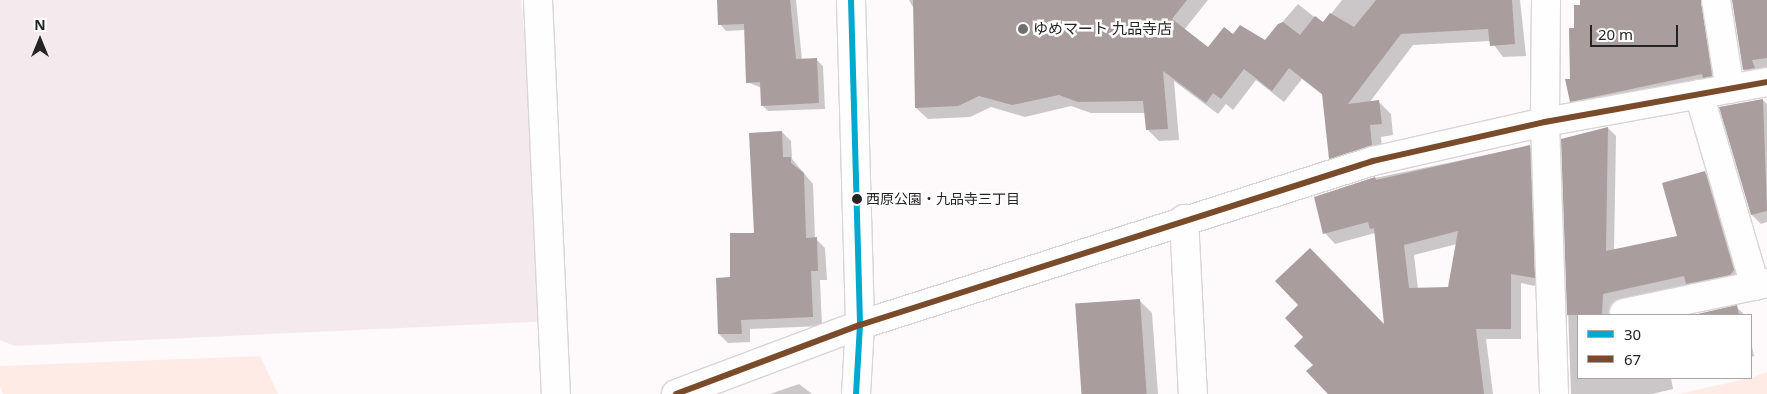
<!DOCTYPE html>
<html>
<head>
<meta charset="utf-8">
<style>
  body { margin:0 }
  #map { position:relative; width:1767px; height:394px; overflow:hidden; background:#fef9fb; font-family:"Noto Sans","Noto Sans JP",sans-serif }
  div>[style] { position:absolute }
  .built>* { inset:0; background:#f4eaee }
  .green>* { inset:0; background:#feebe6 }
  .shadow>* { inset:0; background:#0003 }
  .building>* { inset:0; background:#aa9d9e; transform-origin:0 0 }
  .roads { filter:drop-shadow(1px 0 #d9d5d7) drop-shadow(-1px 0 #d9d5d7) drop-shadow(0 1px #d9d5d7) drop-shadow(0 -1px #d9d5d7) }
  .minor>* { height:28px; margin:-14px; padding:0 14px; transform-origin:14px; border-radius:14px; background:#fffefe }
  .bus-1>* { height:6px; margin:-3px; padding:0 3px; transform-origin:3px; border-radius:3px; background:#00a9ce }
  .bus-2>* { height:6px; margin:-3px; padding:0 3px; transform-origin:3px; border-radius:3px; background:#7a4b2a }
  .dots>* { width:14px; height:14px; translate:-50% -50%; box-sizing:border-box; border:2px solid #fff; border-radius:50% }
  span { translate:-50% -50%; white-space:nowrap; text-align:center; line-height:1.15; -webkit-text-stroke:5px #fff; paint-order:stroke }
  .bus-label { font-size:14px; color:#262324 }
  .left { translate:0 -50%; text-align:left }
  .poi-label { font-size:15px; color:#262324 }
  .legend { position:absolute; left:1577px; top:314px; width:175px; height:65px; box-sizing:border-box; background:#fff; border:1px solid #a8a7a7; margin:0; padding:6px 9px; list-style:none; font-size:15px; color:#262324 }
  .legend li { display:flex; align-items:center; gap:10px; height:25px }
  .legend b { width:25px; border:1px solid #a8a7a7 }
  .north { position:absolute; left:15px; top:15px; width:50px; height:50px; -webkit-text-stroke:4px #fff; paint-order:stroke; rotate:0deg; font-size:14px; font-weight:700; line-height:20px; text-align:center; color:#262324 }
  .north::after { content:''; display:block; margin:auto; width:18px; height:22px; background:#262324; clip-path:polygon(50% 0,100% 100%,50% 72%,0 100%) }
  .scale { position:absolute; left:1590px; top:25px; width:88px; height:22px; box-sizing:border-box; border:2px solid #262324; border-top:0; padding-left:6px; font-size:15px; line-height:18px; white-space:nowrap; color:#262324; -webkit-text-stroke:4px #fff; paint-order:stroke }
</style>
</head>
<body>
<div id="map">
  <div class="built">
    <i style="clip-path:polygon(0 0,521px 0,552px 321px,15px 346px,0 340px)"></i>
  </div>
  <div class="green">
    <i style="clip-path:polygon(260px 356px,278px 394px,3px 394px,0 386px,0 366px)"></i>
    <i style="clip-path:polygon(1767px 372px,1767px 394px,1678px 394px,1751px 378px)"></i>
  </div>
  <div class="shadow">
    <i style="clip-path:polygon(719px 0,796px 0,802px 60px,817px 60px,823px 66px,825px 109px,768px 111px,762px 105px,762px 88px,747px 82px,745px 30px,726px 31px,720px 24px)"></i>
    <i style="clip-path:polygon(909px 0,1208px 0,1184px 30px,1208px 49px,1233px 36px,1265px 42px,1298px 4px,1323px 24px,1342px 0,1520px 0,1526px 56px,1503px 57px,1491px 41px,1413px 45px,1369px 103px,1379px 102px,1391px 114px,1393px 135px,1381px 137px,1383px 157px,1342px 170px,1330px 158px,1324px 96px,1302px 79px,1284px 102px,1256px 80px,1233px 110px,1226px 104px,1218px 114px,1174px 81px,1179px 140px,1159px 141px,1147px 129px,1146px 113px,1091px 113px,1071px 106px,1025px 117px,991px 107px,970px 117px,928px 119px,916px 108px,914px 9px)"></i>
    <i style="clip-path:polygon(1581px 0,1714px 0,1721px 85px,1580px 110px,1571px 101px)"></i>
    <i style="clip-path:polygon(1733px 0,1767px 0,1767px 67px,1761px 69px,1763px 77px,1753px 79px,1744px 70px)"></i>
    <i style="clip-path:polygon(1763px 100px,1767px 104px,1767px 222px,1761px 224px,1752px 215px,1721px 108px)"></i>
    <i style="clip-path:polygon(1608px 128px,1616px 136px,1614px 250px,1678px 237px,1705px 173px,1713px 181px,1742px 279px,1619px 315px,1578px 315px,1578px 378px,1671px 378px,1673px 389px,1652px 394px,1571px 394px,1562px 140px)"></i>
    <i style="clip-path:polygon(782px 132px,791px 141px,792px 159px,813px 184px,815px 238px,825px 248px,827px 280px,820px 280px,822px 326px,750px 329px,750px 342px,728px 343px,719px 334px,731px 278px,755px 234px)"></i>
    <i style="clip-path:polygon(evenodd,1530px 146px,1540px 157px,1545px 288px,1521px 283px,1521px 339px,1486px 339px,1493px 394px,1330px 394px,1315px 365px,1300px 306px,1385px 327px,1375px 233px,1335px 244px,1325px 233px,1375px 178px,1530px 146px,1457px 244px,1449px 289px,1418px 289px,1414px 255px,1457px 244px)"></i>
    <i style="clip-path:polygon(1139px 300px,1152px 313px,1158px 394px,1082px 394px)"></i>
    <i style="clip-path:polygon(1736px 307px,1745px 315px,1695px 315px)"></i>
    <i style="clip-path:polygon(1751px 342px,1754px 356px,1751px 357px)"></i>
    <i style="clip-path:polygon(799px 384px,812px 394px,770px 394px)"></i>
  </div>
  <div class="building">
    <i style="clip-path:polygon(717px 0,790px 0,796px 59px,817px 58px,819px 103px,761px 106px,760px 82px,746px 83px,744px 24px,718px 25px)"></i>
    <i style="clip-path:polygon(913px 0,1187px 0,1172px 19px,1208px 47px,1224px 27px,1233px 34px,1240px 25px,1265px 40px,1278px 24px,1283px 22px,1300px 35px,1315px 16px,1323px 22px,1330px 13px,1354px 27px,1376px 0,1512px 0,1515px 44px,1490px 46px,1488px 29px,1401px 34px,1348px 104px,1379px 100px,1382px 124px,1370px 125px,1372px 145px,1329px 159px,1322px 94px,1289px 68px,1272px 91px,1244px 69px,1221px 99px,1213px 93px,1206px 103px,1163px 71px,1168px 129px,1146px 130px,1143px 101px,1078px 102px,1059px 95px,1012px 105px,979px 96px,958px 106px,915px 108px)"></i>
    <i style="clip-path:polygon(1580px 0,1701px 0,1712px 76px,1703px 78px,1702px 74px,1570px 102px,1565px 79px,1570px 79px,1569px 28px,1574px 28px,1574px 5px,1580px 5px)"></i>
    <i style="clip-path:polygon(1732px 0,1767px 0,1767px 58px,1752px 60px,1755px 68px,1743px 70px)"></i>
    <i style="clip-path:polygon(1763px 99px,1767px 211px,1751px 215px,1719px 107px)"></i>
    <i style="clip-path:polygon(1608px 127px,1606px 251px,1677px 236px,1662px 183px,1705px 171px,1734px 270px,1730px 275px,1686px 284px,1684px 276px,1603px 294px,1602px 315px,1567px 315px,1561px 139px)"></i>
    <i style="clip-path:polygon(782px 131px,783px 157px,791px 157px,791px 163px,804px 173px,806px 238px,817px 237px,818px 271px,811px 271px,813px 317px,741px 320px,742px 334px,718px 334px,716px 278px,730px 277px,730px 233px,754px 233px,749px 133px)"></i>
    <i style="clip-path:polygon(evenodd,1530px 145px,1535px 278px,1511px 274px,1511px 329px,1476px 329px,1484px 394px,1328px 394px,1306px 371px,1313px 365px,1294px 346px,1303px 337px,1285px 318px,1298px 305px,1275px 281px,1310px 248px,1384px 324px,1374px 228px,1370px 229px,1368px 222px,1323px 234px,1314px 197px,1375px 177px,1376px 180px,1530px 145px,1458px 231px,1448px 287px,1409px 288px,1404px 245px,1458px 231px)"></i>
    <i style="left:1140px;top:299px;width:95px;height:65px;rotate:86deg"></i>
    <i style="clip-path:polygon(1737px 305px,1739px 315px,1693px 315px)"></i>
  </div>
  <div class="roads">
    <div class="minor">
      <i style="left:538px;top:0;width:394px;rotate:87.4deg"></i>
      <i style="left:851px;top:0;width:325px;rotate:88.4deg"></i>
      <i style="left:860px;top:325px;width:69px;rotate:93.3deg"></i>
      <i style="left:1546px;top:0;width:122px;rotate:90.5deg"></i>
      <i style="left:1545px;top:122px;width:272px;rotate:88.1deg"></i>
      <i style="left:1716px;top:0;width:90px;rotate:81.1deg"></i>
      <i style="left:1699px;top:94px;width:200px;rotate:73.7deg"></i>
      <i style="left:1184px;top:219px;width:175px;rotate:87.1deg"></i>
      <i style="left:1624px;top:313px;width:146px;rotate:-11.8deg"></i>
      <i style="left:676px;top:394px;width:197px;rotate:-20.6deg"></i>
      <i style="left:860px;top:325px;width:539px;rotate:-17.73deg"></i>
      <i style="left:1373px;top:161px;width:176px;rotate:-12.8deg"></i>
      <i style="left:1545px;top:122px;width:226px;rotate:-10.2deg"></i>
    </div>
  </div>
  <div class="bus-1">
    <i style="left:851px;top:0;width:325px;rotate:88.4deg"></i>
    <i style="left:860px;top:325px;width:69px;rotate:93.3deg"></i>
  </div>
  <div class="bus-2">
    <i style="left:676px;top:394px;width:197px;rotate:-20.6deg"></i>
    <i style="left:860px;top:325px;width:539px;rotate:-17.73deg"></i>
    <i style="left:1373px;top:161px;width:176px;rotate:-12.8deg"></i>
    <i style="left:1545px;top:122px;width:226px;rotate:-10.2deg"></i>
  </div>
  <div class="dots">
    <i style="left:1023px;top:29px;background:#726e6f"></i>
    <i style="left:857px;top:199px;background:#262324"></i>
  </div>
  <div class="bus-label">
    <span class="left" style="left:866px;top:199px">西原公園・九品寺三丁目</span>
  </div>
  <div class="poi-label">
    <span class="left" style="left:1033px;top:29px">ゆめマート 九品寺店</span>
  </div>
  <ul class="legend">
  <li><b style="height:6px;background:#00a9ce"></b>30</li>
  <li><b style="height:6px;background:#7a4b2a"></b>67</li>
  </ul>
  <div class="north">N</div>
  <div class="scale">20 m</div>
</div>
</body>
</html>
